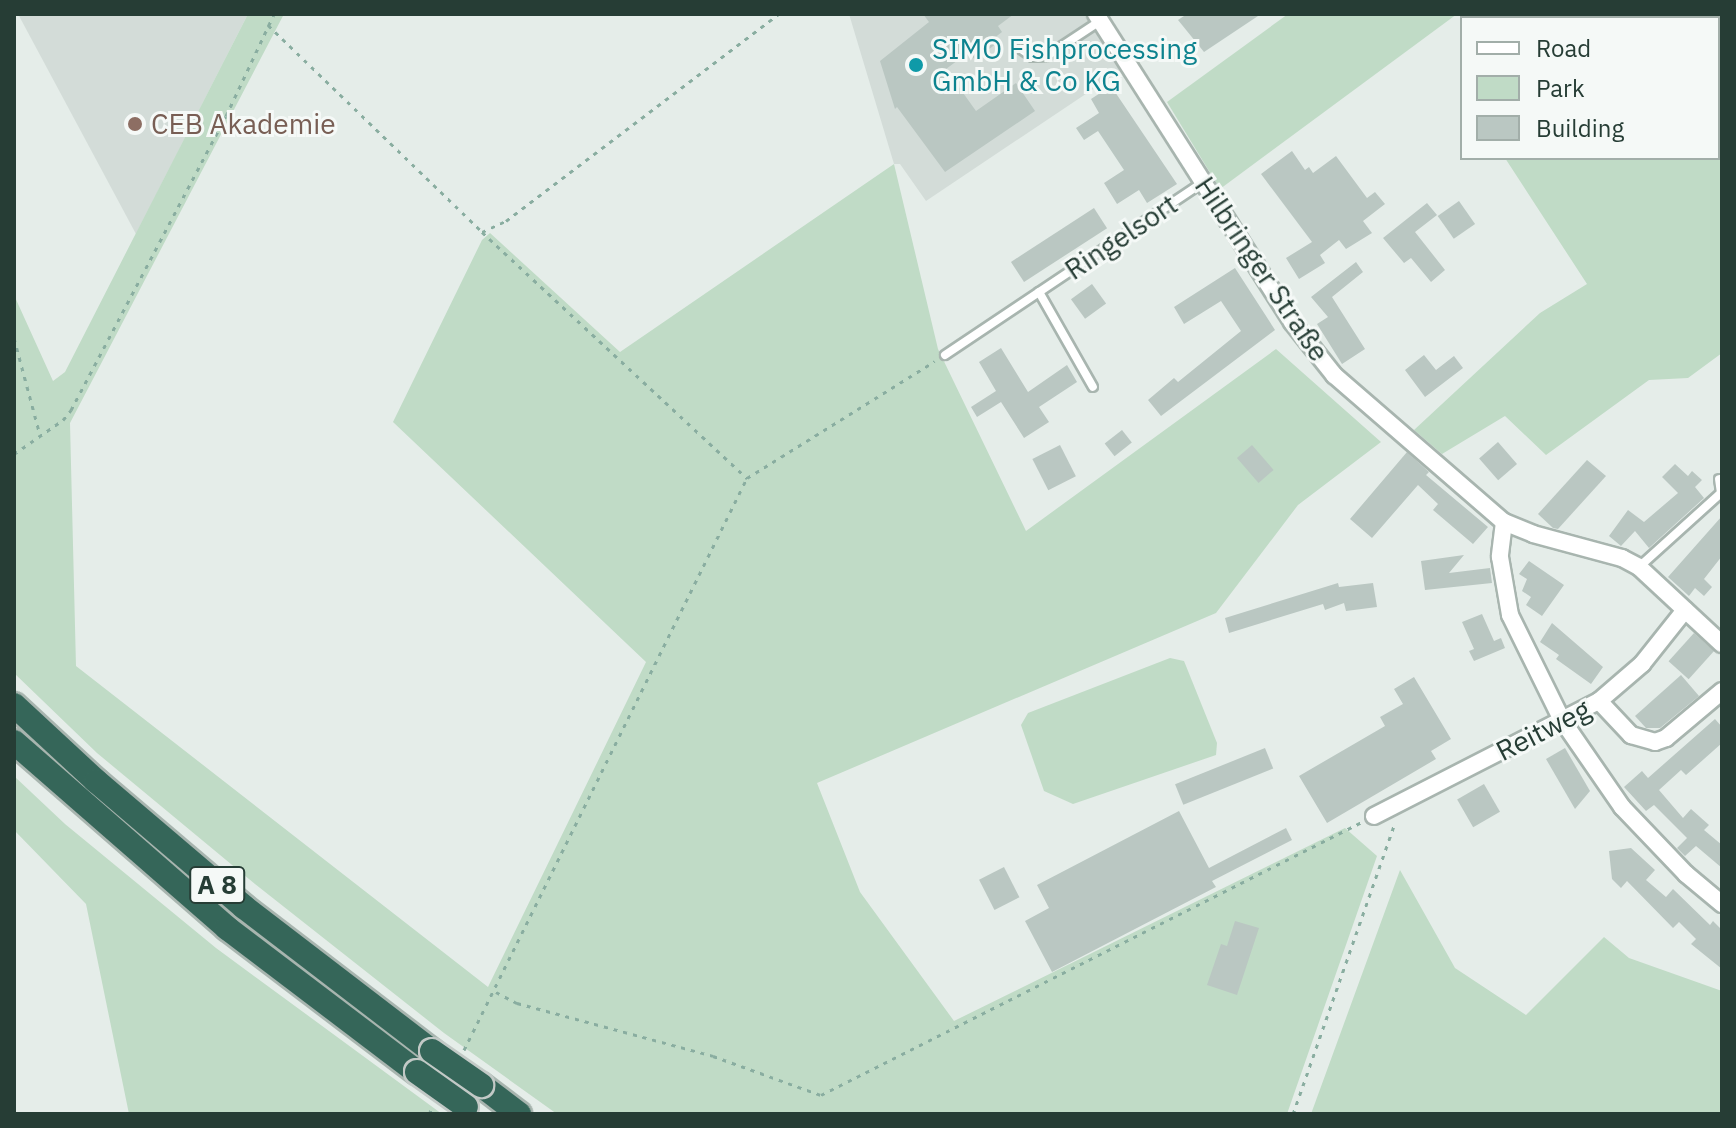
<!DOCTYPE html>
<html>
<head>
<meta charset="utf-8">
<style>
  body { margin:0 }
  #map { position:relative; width:1736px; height:1128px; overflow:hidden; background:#e5ede9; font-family:"IBM Plex Sans",sans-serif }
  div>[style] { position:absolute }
  .built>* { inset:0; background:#d3dcd8 }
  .green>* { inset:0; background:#c0dbc6 }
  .building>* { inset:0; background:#bac7c2; transform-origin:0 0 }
  .path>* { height:3px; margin-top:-1.5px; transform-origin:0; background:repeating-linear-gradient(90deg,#89ada0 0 4px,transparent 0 10px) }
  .roads { filter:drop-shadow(2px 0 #a8b5af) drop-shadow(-2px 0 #a8b5af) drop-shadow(0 2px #a8b5af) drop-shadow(0 -2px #a8b5af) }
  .service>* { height:8px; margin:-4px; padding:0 4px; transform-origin:4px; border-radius:4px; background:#fff }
  .minor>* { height:16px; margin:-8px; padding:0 8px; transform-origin:8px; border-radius:8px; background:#fff }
  .motorway>* { height:24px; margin:-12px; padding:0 12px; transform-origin:12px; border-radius:12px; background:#356659 }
  .bridges { filter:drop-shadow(2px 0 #c2c9c6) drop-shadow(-2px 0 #c2c9c6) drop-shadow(0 2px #c2c9c6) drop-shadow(0 -2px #c2c9c6) }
  .motorway-bridge>* { height:24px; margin:-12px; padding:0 12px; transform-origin:12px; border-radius:12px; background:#356659 }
  .dots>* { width:22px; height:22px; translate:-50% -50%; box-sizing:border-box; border:4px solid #f5f9f7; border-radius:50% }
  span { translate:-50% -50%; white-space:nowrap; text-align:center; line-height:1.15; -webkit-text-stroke:6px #f5f9f7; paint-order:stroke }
  .shield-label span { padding:2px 6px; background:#f5f9f7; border:2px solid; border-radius:6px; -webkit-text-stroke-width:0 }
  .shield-label { font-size:26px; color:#263d35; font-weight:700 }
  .culture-label { font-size:28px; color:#0d838f }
  .left { translate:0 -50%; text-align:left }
  .education-label { font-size:28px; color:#785e54 }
  .street-label { font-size:28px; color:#263d35 }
  .frame { position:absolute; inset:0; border:16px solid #263d35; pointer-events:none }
  .legend { position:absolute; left:1460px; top:16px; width:260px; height:144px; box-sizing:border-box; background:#f5f9f7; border:2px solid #a2aea9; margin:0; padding:10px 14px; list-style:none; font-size:24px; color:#263d35 }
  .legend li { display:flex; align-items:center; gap:16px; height:40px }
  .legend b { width:40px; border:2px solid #a2aea9 }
</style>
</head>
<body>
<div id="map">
  <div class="built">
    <i style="clip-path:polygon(18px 14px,248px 14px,136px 234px)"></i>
    <i style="clip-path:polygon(849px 14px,1106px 14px,1135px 61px,926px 201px,900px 164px,894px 164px)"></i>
  </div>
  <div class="green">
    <i style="clip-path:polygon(248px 14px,284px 14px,70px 423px,76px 666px,488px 987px,646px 662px,393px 422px,482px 240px,490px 233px,620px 352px,894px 164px,938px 349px,1026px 531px,1276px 349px,1381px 442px,1298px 505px,1216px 613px,817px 783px,860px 892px,954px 1021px,1345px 828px,1377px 856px,1287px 1114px,557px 1114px,444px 1033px,255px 884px,97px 753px,14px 673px,14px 295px,53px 381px,65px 372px)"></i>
    <i style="clip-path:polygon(1288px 14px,1457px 14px,1220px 189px,1167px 102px)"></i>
    <i style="clip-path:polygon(1479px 14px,1722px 14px,1722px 353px,1688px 378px,1649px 380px,1546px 455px,1505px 416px,1442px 454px,1414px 430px,1540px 313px,1587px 284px,1505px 158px,1718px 158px,1718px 18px,1482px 18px)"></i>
    <i style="clip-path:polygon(1170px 658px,1184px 661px,1217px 743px,1216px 755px,1073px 804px,1044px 791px,1021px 725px,1028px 713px)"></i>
    <i style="clip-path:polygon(14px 776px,65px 824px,216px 948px,442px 1114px,129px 1114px,86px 904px,14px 830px)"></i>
    <i style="clip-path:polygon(1400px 870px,1455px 968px,1526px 1015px,1604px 937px,1629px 958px,1722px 991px,1722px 1114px,1311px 1114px)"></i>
  </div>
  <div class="building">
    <i style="clip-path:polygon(923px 14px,1014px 14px,998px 26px,1002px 32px,993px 39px,997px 43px,975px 60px,969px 52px,946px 69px,976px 111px,1016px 83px,1035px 111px,945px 172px,897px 107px,895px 109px,880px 61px,929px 22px)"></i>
    <i style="clip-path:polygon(1187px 14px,1261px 14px,1204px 52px,1178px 20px)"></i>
    <i style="clip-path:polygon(1111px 86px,1177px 184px,1147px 203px,1139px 190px,1117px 204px,1104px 183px,1124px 170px,1098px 131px,1084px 140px,1076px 128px,1099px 113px,1091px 99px)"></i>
    <i style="clip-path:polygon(1292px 151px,1305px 170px,1309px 167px,1313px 173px,1336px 156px,1367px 198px,1375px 192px,1385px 204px,1363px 221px,1372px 233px,1346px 249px,1339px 240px,1320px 255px,1325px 263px,1299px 279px,1286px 258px,1312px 242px,1261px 174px)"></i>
    <i style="left:1459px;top:201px;width:28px;height:26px;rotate:55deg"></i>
    <i style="clip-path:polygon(1427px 203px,1437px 215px,1415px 232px,1445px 270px,1431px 282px,1411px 258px,1404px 263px,1383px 238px)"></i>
    <i style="left:1094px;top:208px;width:24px;height:99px;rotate:57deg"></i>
    <i style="clip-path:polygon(1356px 262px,1363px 272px,1332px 297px,1365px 349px,1342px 364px,1317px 324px,1328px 317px,1311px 297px)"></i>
    <i style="clip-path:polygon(1235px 268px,1275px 330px,1161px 416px,1148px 400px,1174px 378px,1178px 382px,1241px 331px,1221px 301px,1184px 324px,1174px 307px)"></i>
    <i style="left:1092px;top:284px;width:24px;height:26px;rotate:54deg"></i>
    <i style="clip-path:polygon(1001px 348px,1028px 392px,1067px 365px,1077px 382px,1039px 407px,1049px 422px,1024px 438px,1001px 402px,977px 417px,971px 407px,996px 391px,979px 362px)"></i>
    <i style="clip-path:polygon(1424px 355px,1436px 370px,1454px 356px,1463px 368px,1425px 397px,1405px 370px)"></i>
    <i style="left:1122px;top:430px;width:16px;height:22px;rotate:52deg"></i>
    <i style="left:1498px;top:442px;width:29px;height:25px;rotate:49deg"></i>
    <i style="left:1060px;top:445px;width:35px;height:31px;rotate:63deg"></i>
    <i style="left:1252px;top:445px;width:33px;height:20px;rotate:49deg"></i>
    <i style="clip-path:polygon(1407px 452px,1429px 472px,1426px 475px,1488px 527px,1473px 544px,1433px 510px,1438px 504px,1418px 485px,1372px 538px,1350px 519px)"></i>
    <i style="clip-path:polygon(1587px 460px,1606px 476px,1558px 529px,1553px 528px,1538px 514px)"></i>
    <i style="clip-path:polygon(1675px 464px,1688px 476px,1692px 471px,1702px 480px,1695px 487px,1704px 498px,1649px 548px,1635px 531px,1621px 546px,1609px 536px,1628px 510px,1644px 522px,1678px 493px,1662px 477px)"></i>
    <i style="clip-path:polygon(1722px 516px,1722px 556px,1704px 579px,1712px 587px,1704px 596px,1695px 588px,1689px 596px,1668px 577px)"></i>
    <i style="clip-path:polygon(1464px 555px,1449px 573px,1490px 568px,1492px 583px,1425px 590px,1421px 561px)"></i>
    <i style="clip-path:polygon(1529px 561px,1564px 585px,1542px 616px,1526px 605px,1531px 597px,1522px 591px,1527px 579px,1519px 574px)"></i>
    <i style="clip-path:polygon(1338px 583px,1339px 587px,1373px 583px,1377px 607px,1346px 611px,1344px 603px,1325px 610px,1323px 604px,1229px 633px,1225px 618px)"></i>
    <i style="clip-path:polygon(1482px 614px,1494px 641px,1501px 638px,1505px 648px,1474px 661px,1469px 651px,1474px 649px,1462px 622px)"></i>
    <i style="clip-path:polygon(1552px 623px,1603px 667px,1591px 684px,1556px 659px,1559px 655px,1540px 642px)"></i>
    <i style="left:1694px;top:633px;width:27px;height:38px;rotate:42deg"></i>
    <i style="clip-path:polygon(1681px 675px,1699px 696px,1660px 728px,1646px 728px,1635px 716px)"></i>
    <i style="clip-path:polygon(1414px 677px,1451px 739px,1431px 751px,1436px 759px,1327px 823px,1299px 776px,1385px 726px,1380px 717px,1403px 704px,1394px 689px)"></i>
    <i style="clip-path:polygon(1715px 719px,1722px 727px,1722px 743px,1686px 775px,1681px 770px,1659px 790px,1683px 818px,1691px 809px,1709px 825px,1704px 830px,1722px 845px,1722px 868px,1696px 846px,1685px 856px,1677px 848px,1687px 838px,1654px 805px,1646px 811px,1624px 787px,1642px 771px,1648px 778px)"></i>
    <i style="left:1265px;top:748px;width:22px;height:97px;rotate:68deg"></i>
    <i style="clip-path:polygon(1565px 748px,1590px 791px,1575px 809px,1546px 759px)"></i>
    <i style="left:1484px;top:784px;width:32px;height:31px;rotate:60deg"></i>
    <i style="clip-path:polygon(1179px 811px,1209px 868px,1286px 828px,1292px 840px,1212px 881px,1216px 887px,1052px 972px,1025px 921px,1049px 908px,1037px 885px)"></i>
    <i style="clip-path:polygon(1631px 848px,1655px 870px,1646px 880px,1666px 897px,1673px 889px,1710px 925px,1713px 921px,1722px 930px,1722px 969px,1691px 944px,1696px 939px,1679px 922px,1673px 928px,1627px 881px,1621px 888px,1612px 879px,1609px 851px)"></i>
    <i style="left:1004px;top:867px;width:34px;height:28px;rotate:63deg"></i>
    <i style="clip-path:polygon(1235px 921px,1259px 928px,1237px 995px,1207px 985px,1221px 944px,1227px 946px)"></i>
  </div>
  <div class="path">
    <i style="left:268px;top:25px;width:298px;rotate:44deg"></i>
    <i style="left:482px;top:232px;width:362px;rotate:42.9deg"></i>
    <i style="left:482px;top:232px;width:26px;rotate:-25deg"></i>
    <i style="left:506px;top:221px;width:343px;rotate:-37.2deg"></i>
    <i style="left:14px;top:338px;width:100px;rotate:75deg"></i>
    <i style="left:14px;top:454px;width:60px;rotate:-34.8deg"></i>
    <i style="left:63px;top:420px;width:13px;rotate:-51deg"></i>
    <i style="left:71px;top:410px;width:332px;rotate:-62.2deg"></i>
    <i style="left:226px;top:116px;width:113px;rotate:-64.8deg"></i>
    <i style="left:496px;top:992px;width:24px;rotate:28deg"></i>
    <i style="left:517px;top:1003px;width:203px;rotate:15.1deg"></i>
    <i style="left:713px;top:1056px;width:115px;rotate:19.9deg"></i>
    <i style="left:821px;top:1095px;width:606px;rotate:-26.78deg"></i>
    <i style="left:464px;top:1050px;width:638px;rotate:-63.68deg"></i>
    <i style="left:747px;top:478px;width:221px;rotate:-31.9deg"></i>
    <i style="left:429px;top:1114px;width:9px;rotate:-63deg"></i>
    <i style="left:1293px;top:1114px;width:306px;rotate:-70.7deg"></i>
  </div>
  <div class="roads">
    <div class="service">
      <i style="left:1021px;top:49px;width:14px;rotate:34deg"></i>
      <i style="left:1033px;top:57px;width:14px;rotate:-4deg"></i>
      <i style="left:1047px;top:56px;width:64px;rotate:-33.4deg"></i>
      <i style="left:1039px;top:292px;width:109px;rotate:60.4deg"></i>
      <i style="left:945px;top:355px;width:311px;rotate:-33.8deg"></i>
      <i style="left:1639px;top:567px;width:110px;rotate:-42.1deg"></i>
      <i style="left:1721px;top:493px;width:14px;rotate:-98deg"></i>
    </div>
    <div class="minor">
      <i style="left:1096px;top:14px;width:365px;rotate:57.5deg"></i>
      <i style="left:1292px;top:322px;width:68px;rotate:51.6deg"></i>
      <i style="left:1334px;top:375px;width:225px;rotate:40.9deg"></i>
      <i style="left:1504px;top:522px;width:31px;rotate:22deg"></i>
      <i style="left:1533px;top:534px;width:92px;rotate:15.1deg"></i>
      <i style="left:1622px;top:558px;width:19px;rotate:28deg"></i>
      <i style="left:1639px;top:567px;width:113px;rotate:42.9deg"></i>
      <i style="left:1504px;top:522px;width:35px;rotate:97deg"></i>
      <i style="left:1500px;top:557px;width:59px;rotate:80.2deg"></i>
      <i style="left:1510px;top:615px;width:117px;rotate:63.7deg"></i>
      <i style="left:1562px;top:720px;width:106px;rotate:55.4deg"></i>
      <i style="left:1622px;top:807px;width:93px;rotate:46.3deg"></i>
      <i style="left:1686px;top:874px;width:47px;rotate:39.8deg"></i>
      <i style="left:1599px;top:701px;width:47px;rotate:46.7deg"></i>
      <i style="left:1631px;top:735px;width:25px;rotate:16deg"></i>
      <i style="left:1655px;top:742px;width:12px;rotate:-20deg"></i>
      <i style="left:1666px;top:738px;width:73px;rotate:-40deg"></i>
      <i style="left:1374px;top:816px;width:253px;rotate:-27.1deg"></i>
      <i style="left:1599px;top:701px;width:57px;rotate:-40.7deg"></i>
      <i style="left:1642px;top:664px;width:69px;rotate:-51.5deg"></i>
    </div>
    <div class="motorway">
      <i style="left:14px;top:705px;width:112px;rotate:42.8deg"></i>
      <i style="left:96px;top:781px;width:194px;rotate:40.4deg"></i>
      <i style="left:244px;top:907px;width:237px;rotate:37.5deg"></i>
      <i style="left:14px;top:742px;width:283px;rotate:41.1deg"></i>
      <i style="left:227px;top:928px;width:238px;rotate:37.2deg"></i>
      <i style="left:481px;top:1085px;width:48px;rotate:37.3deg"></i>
    </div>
  </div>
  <div class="bridges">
    <div class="motorway-bridge">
      <i style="left:432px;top:1051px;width:60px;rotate:34.8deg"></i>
      <i style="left:417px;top:1072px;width:60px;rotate:35.5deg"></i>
    </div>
  </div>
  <div class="dots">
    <i style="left:916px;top:65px;background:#0f9aa8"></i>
    <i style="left:135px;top:124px;background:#8d6e63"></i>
  </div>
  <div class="shield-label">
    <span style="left:217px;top:885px">A 8</span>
  </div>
  <div class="culture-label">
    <span class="left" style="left:932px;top:65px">SIMO Fishprocessing<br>GmbH &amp; Co KG</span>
  </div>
  <div class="education-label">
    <span class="left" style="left:151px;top:124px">CEB Akademie</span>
  </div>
  <div class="street-label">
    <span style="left:1121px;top:237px;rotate:-34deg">Ringelsort</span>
    <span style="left:1262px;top:269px;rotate:56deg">Hilbringer Straße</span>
    <span style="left:1543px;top:730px;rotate:-27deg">Reitweg</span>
  </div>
  <div class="frame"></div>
  <ul class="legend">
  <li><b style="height:10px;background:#fff"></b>Road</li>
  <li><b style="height:22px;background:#c0dbc6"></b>Park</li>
  <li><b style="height:22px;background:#bac7c2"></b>Building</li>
  </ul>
</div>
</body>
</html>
